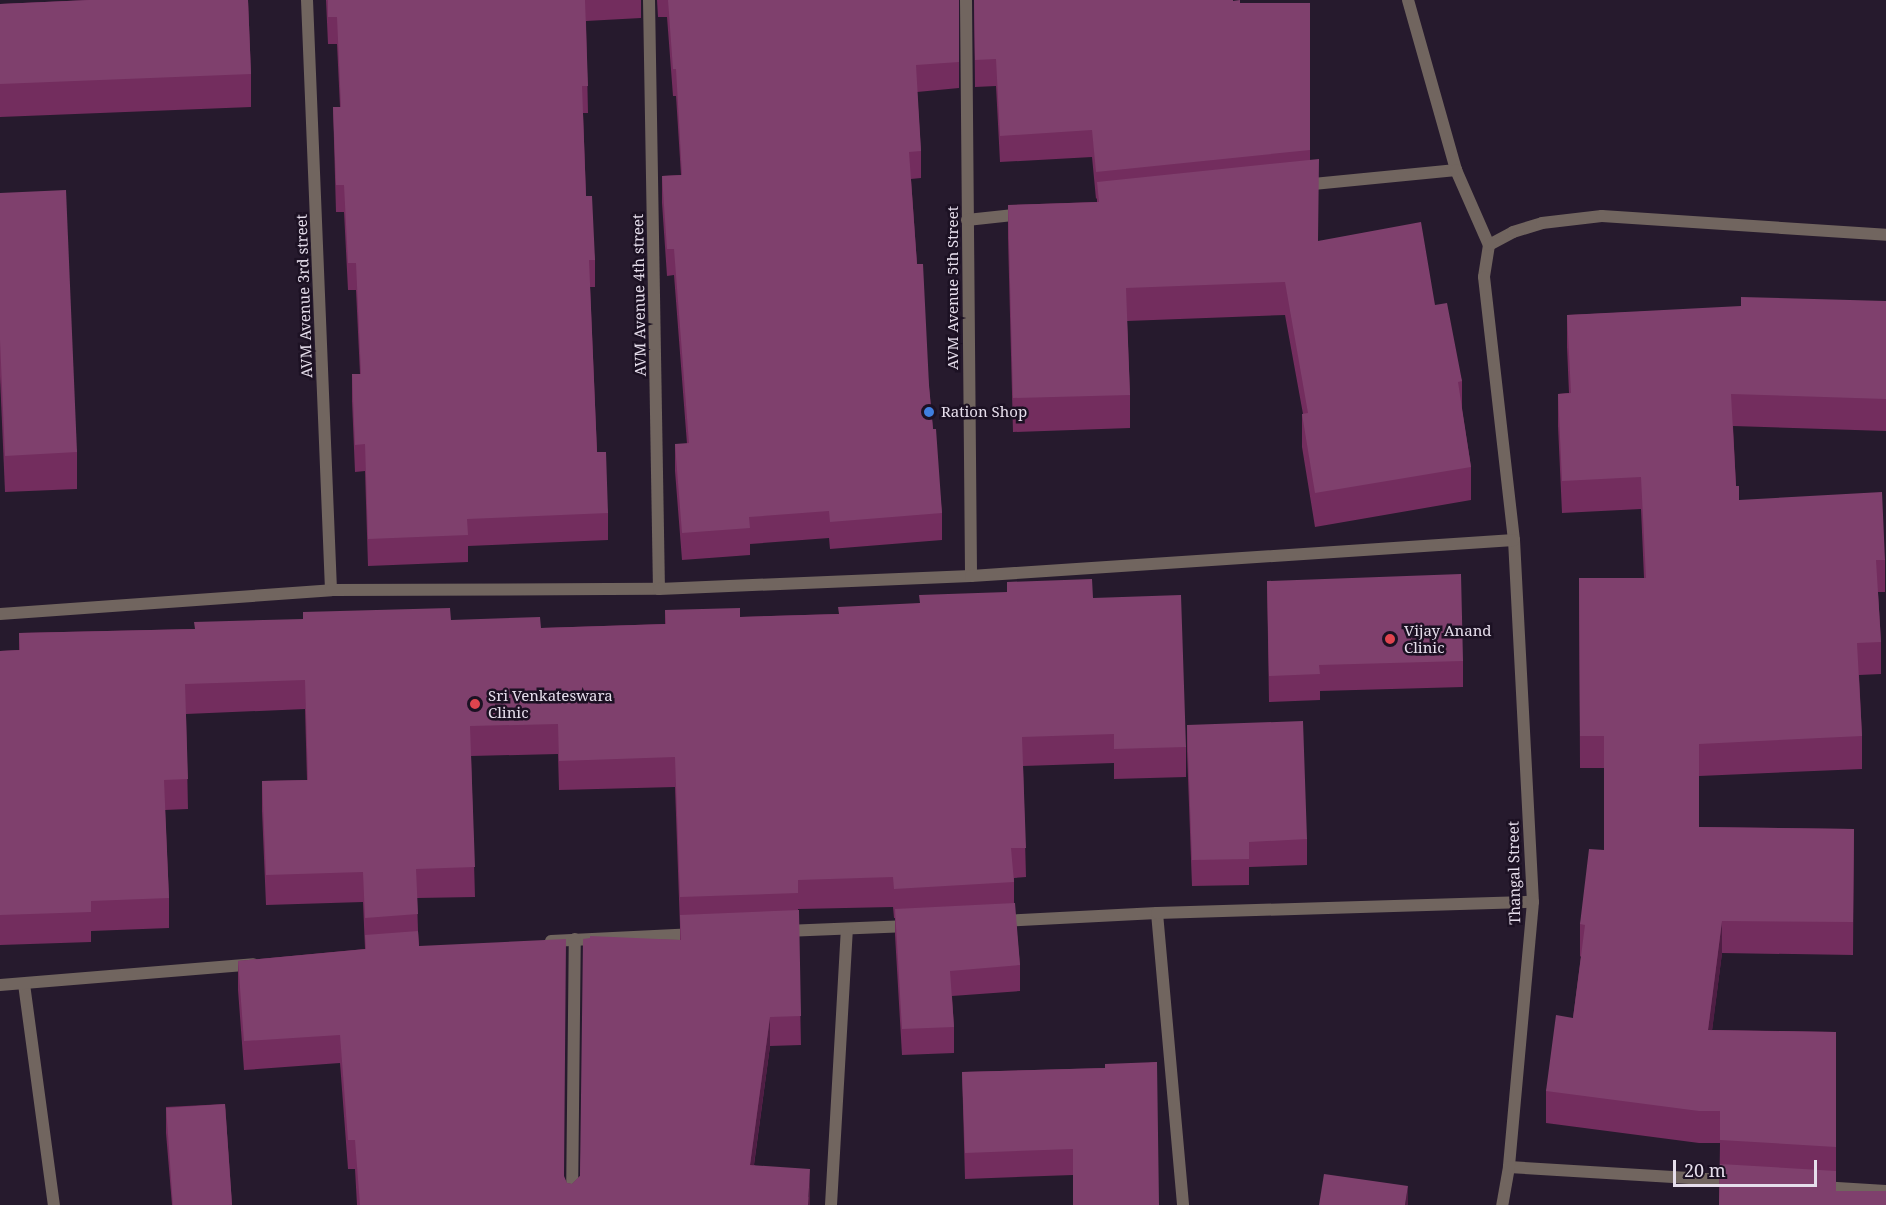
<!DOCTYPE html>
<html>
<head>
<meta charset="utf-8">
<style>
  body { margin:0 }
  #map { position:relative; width:1886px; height:1205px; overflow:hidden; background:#261a2d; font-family:"Noto Serif",serif }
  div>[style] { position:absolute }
  .minor>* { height:12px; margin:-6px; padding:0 6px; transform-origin:6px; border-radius:6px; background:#71655f }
  .tertiary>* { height:12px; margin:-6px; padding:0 6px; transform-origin:6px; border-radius:6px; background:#71655f }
  .wall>* { inset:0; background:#732d5e }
  .shaded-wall>* { inset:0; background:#4f1e44 }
  .building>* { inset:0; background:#7f406d; transform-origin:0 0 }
  .dots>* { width:16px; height:16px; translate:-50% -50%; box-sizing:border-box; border:3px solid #1c1123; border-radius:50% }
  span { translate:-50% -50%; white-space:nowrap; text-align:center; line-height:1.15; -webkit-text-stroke:5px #1c1123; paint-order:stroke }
  .street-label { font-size:15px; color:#e6deec }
  .poi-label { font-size:15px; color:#e6deec }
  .left { translate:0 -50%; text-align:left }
  .scale { position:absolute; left:1673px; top:1160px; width:144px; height:27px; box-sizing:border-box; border:3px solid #e6deec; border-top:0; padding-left:8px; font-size:18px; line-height:21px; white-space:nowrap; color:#e6deec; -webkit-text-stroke:4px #1c1123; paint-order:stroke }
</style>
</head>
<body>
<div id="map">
  <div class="minor">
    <i style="left:307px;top:0;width:590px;rotate:87.67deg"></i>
    <i style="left:649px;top:0;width:589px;rotate:89.03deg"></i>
    <i style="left:966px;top:0;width:576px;rotate:89.5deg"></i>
    <i style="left:1303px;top:185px;width:154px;rotate:-5.6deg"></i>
    <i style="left:967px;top:220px;width:56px;rotate:-6.1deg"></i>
    <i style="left:1157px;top:913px;width:293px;rotate:84.9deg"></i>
    <i style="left:1001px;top:921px;width:156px;rotate:-2.9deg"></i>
    <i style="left:1157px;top:913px;width:376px;rotate:-1.7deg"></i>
    <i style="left:785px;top:931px;width:124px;rotate:-2.3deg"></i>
    <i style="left:551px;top:941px;width:145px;rotate:-2.8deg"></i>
    <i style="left:24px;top:984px;width:223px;rotate:82.3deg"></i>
    <i style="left:0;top:985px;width:254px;rotate:-4.7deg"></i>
    <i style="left:1509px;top:1167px;width:226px;rotate:3.5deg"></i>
    <i style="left:1821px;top:1187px;width:65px;rotate:3.5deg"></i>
    <i style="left:572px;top:1205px;width:266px;rotate:-89.4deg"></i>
    <i style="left:831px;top:1205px;width:276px;rotate:-86.7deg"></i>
  </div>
  <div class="tertiary">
    <i style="left:1408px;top:0;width:177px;rotate:74.2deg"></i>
    <i style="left:1456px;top:170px;width:82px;rotate:66.3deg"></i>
    <i style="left:1489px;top:245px;width:32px;rotate:99deg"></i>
    <i style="left:1484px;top:277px;width:265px;rotate:83.5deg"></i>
    <i style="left:1514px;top:540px;width:362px;rotate:87deg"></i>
    <i style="left:1533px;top:902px;width:266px;rotate:95.2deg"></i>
    <i style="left:1509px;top:1167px;width:39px;rotate:100deg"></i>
    <i style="left:1489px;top:245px;width:27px;rotate:-28deg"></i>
    <i style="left:1513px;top:232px;width:30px;rotate:-17deg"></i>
    <i style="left:1542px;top:223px;width:60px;rotate:-6.7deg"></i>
    <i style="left:1602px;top:216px;width:285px;rotate:3.8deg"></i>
    <i style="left:0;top:614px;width:332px;rotate:-4.1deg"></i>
    <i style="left:331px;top:590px;width:328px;rotate:-0.2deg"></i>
    <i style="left:659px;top:589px;width:312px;rotate:-2.4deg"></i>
    <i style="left:971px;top:576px;width:544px;rotate:-3.79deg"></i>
  </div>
  <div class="wall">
    <i style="clip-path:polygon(89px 0,254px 0,248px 0,251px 74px,251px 107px,0 117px,0 4px)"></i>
    <i style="clip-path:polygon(326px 0,641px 0,641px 18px,586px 21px,588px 113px,583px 113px,586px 196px,595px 260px,595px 287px,590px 287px,597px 452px,608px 513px,608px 540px,468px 546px,468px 562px,368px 566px,365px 471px,355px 472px,352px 401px,352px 374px,360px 374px,356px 290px,348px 290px,344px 212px,336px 212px,333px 107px,340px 107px,337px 44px,328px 44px)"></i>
    <i style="clip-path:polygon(657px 0,959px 0,959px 88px,917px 92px,921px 151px,921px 178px,911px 179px,917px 264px,933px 429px,942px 513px,942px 540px,830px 549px,829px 538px,750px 544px,750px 555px,682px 560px,675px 471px,675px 444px,687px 444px,674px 275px,667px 276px,662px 203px,662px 176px,681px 175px,676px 96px,673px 96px,667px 17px,658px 17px)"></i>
    <i style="clip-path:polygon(974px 0,1233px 1px,1240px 3px,1310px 3px,1310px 160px,1318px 241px,1435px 305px,1462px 381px,1462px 410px,1471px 467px,1471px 500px,1315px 527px,1302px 447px,1302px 414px,1303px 414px,1285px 315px,1127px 321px,1130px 395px,1130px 428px,1013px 432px,1008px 238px,1008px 205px,1097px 202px,1097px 198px,1096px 199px,1092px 157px,1000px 162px,996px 86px,975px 87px)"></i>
    <i style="clip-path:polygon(0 193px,77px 452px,77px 489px,5px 492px,0 377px)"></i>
    <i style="clip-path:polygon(1886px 301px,1886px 431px,1733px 426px,1736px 486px,1739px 500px,1885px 560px,1885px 592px,1878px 592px,1881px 642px,1881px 674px,1859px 675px,1862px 736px,1862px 769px,1699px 776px,1699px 827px,1854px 829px,1853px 955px,1722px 953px,1712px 1030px,1836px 1032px,1836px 1191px,1719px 1205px,1720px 1143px,1699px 1143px,1546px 1123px,1546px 1091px,1573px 1018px,1581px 957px,1580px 956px,1580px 924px,1604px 850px,1604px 768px,1580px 768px,1579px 578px,1644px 578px,1641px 509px,1562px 513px,1558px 426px,1558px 394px,1569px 393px,1567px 347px,1567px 315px)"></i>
    <i style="clip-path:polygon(1267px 581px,1463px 661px,1463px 687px,1320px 691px,1320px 700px,1269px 702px)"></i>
    <i style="clip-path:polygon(evenodd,1093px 598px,1186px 747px,1186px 777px,1114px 779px,1114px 763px,1023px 766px,1026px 877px,1014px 878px,1014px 903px,1020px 965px,1020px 991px,952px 996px,954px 1027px,954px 1053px,902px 1055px,895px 935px,895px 918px,894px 918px,893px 907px,798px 909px,801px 1045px,770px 1046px,754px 1165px,810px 1198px,810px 1205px,357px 1205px,355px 1169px,348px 1169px,340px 1063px,244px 1070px,238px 990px,238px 961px,365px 949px,363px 902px,266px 905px,262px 811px,262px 781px,307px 780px,305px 709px,186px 714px,188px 809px,165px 810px,169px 898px,169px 928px,91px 931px,91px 942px,0 945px,0 651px,19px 650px,19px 633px,194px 629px,451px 620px,541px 628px,665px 624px,665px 610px,740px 617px,838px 614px,1093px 598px,558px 754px,559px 790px,675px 787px,680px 927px,680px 940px,590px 938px,580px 1176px,572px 1184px,567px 1183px,419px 946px,418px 931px,417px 898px,475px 897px,471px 756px,558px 754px)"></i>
    <i style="clip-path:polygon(1187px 725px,1307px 839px,1307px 865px,1249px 867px,1249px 885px,1192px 886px,1187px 751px)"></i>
    <i style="clip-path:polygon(1157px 1062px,1073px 1175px,965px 1179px,962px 1072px,1105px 1068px)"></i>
    <i style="clip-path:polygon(225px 1104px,232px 1205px,172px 1205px,166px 1133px,166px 1107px)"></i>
  </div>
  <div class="shaded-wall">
    <i style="clip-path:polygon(1722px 921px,1722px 953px,1708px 1063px,1708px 1030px)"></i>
    <i style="clip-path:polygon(770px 1017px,770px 1046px,750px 1193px,750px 1165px)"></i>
    <i style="clip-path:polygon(810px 1169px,810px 1205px,808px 1205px)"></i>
    <i style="clip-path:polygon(1408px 1186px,1408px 1205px,1405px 1205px)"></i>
  </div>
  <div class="building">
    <i style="clip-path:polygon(89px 0,248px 0,251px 74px,0 84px,0 4px)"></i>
    <i style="clip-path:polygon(328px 0,585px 0,588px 86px,582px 86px,586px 196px,592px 196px,595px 260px,589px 260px,597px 452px,606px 452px,608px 513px,467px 519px,468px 535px,368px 539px,365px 444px,355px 445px,352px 374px,361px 374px,356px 263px,348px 263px,344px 185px,336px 185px,333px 107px,341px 107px,337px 17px,328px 17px)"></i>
    <i style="clip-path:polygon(668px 0,959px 0,959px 62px,916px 65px,921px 151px,909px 152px,917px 264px,923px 264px,929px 385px,933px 429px,936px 429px,942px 513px,830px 522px,829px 511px,749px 517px,750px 528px,682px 533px,675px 444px,689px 443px,674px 249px,667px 249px,662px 176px,682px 175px,676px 69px,673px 69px)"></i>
    <i style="clip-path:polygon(974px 0,1233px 0,1233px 1px,1240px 0,1240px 3px,1310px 3px,1310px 150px,1096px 172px,1092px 130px,1000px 136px,996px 59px,975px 60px)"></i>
    <i style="clip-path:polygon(1319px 159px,1318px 241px,1421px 222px,1435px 305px,1447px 303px,1462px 381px,1458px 382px,1471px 467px,1315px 493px,1302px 414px,1308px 413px,1285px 282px,1126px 288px,1130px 395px,1013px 398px,1008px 205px,1099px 202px,1097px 182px)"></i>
    <i style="clip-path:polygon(66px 190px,77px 452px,5px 456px,0 340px,0 193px)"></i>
    <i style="clip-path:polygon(1741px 297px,1886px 301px,1886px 399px,1731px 394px,1736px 486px,1739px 486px,1739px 500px,1882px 492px,1885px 560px,1876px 560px,1881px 642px,1857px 643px,1862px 736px,1699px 744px,1699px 827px,1854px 829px,1853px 922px,1722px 921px,1708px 1030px,1836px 1032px,1836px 1147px,1720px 1140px,1720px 1111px,1699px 1111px,1546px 1091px,1556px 1015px,1573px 1018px,1585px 925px,1580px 924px,1589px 849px,1604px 850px,1604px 736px,1580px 736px,1579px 578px,1646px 578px,1641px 477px,1562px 481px,1558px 394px,1571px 393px,1567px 315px,1741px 306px)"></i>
    <i style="clip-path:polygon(1461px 574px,1463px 661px,1319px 665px,1320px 674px,1269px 676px,1267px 581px)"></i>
    <i style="clip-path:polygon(1092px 579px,1093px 598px,1181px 595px,1186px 747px,1114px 749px,1114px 734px,1022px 737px,1026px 848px,1011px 848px,1014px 882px,894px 889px,893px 877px,798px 880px,798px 893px,680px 897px,675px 757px,559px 761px,558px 724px,470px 726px,475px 867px,416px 869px,418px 914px,365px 918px,363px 872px,266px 875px,262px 781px,308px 780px,305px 680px,185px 684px,188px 779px,164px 780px,169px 898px,91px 901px,91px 912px,0 915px,0 651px,20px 650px,19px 633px,195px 629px,194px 622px,303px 619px,303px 612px,450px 608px,451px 620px,540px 617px,541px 628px,666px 624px,665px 610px,740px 608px,740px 617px,839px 614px,838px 607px,920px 603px,919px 595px,1007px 592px,1007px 582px)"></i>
    <i style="clip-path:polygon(1303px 721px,1307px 839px,1249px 842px,1249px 859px,1192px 860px,1187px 725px)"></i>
    <i style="clip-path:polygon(1015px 903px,1020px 965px,950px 971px,954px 1027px,902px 1029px,895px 909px)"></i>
    <i style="clip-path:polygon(799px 910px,801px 1016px,770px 1017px,750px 1165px,810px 1169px,808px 1205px,360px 1205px,355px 1140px,348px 1140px,340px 1035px,244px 1041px,238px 961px,366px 949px,365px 935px,418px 931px,419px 946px,566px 939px,564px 1176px,567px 1183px,572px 1184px,580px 1176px,583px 939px,590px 938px,590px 936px,681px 940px,680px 915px)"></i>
    <i style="clip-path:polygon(1157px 1062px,1159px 1205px,1073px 1205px,1073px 1149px,965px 1153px,962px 1072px,1105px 1068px,1105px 1064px)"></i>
    <i style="left:225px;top:1104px;width:101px;height:59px;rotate:86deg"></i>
    <i style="clip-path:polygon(1720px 1164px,1836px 1171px,1836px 1191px,1886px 1191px,1886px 1205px,1719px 1205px)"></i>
    <i style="clip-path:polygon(1324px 1174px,1408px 1186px,1405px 1205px,1319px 1205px)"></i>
  </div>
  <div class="dots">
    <i style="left:929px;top:412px;background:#3f7fe0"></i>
    <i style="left:1390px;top:639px;background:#e0444e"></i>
    <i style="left:475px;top:704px;background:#e0444e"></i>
  </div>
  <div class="street-label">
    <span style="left:953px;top:288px;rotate:-90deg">AVM Avenue 5th Street</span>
    <span style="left:639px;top:295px;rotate:-91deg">AVM Avenue 4th street</span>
    <span style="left:304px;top:296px;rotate:-92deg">AVM Avenue 3rd street</span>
    <span style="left:1514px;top:873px;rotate:-91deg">Thangal Street</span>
  </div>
  <div class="poi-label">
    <span class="left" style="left:941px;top:412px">Ration Shop</span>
    <span class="left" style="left:1404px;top:639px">Vijay Anand<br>Clinic</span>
    <span class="left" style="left:488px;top:704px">Sri Venkateswara<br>Clinic</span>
  </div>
  <div class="scale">20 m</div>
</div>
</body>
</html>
